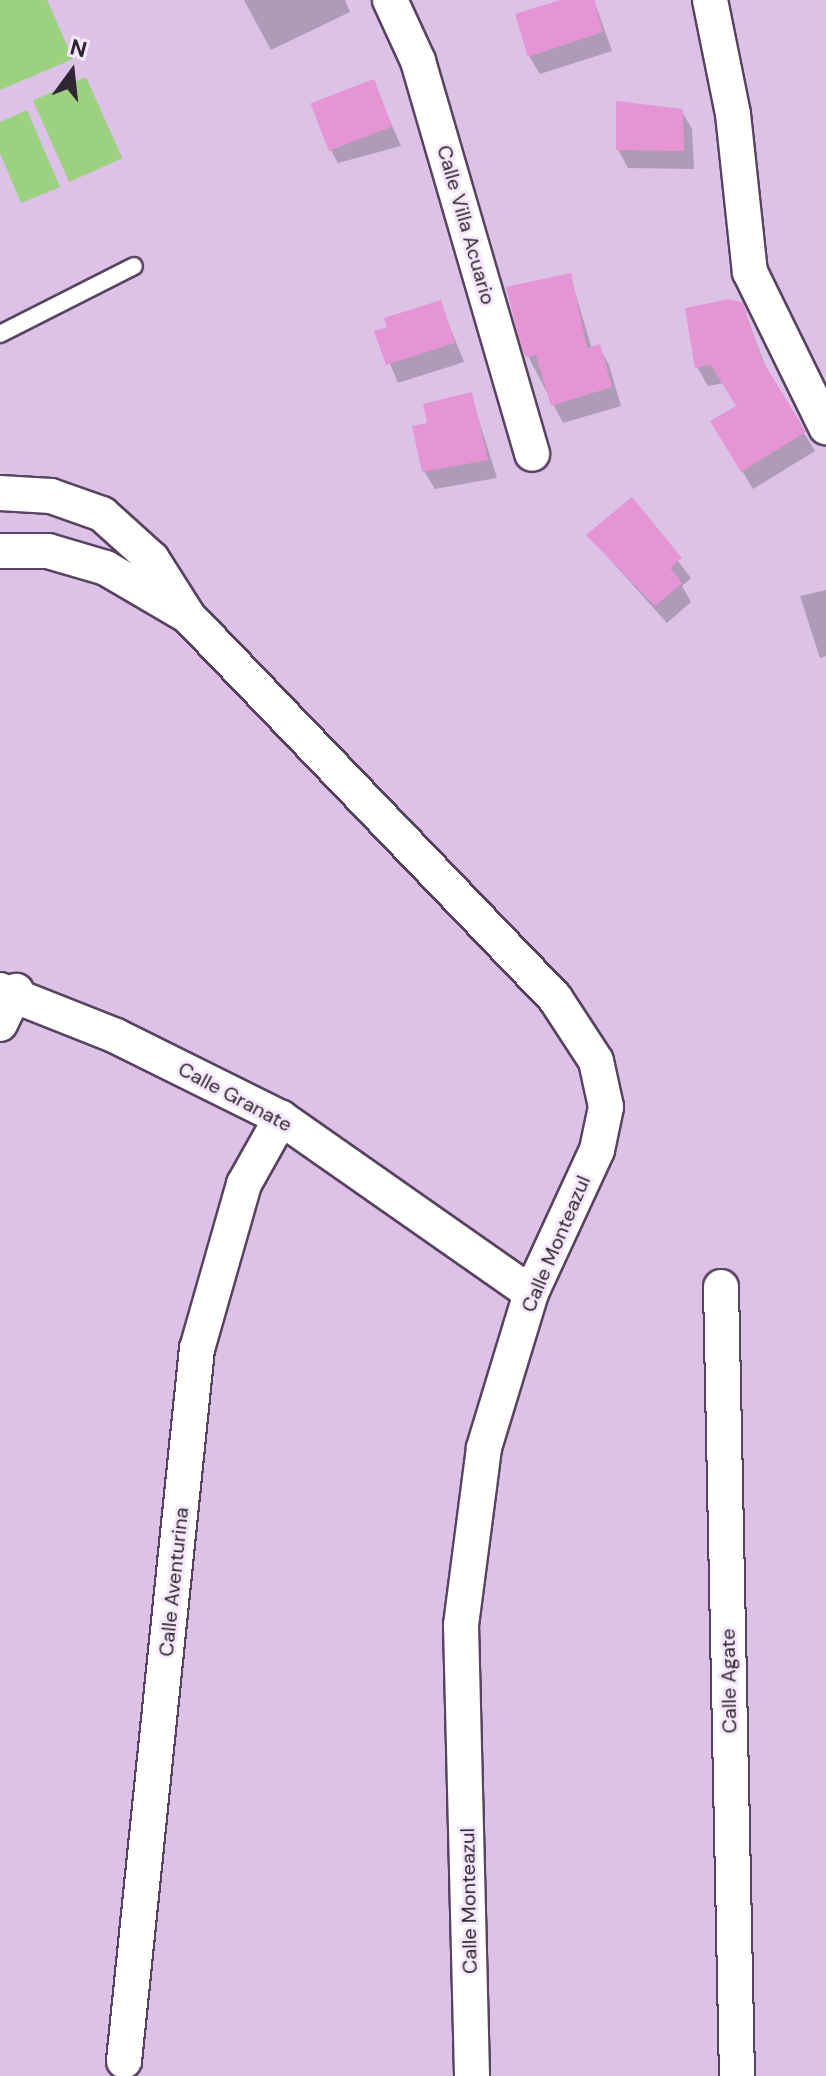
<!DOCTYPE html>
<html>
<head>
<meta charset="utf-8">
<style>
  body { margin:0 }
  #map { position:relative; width:826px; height:2076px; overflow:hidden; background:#dbc2e6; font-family:"DM Sans",sans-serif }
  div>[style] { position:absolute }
  .green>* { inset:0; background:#9bd17f; transform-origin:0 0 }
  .shadow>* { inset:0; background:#0003 }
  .building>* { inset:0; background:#e695d4; transform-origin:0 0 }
  .roads { filter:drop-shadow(2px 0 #584361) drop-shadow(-2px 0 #584361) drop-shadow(0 2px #584361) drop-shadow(0 -2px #584361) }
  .lane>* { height:16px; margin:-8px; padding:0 8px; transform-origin:8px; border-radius:8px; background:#fff }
  .street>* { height:34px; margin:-17px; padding:0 17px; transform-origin:17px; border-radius:17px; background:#fff }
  span { translate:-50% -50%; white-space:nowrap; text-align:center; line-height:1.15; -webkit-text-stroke:6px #f5e8fb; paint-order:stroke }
  .street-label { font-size:20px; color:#2f2633 }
  .north { position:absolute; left:32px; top:32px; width:80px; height:80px; -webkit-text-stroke:6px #f5e8fb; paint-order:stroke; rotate:15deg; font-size:22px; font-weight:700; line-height:32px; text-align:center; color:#2f2633 }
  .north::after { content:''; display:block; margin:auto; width:28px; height:36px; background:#2f2633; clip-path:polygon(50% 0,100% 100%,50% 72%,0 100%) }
</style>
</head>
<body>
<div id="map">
  <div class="green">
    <i style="clip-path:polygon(0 0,47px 0,73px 59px,0 90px)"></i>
    <i style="left:86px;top:77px;width:89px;height:58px;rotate:66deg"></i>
    <i style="clip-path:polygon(27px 110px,60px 187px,21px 203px,0 153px,0 122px)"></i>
  </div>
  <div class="shadow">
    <i style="clip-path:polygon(244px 0,345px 0,350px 12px,271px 50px)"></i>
    <i style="clip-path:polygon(567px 0,594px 0,612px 51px,540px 74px,529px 56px)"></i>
    <i style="clip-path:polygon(373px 82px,401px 146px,338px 163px,328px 145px)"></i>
    <i style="clip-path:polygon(681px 110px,692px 129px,694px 169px,628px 168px,618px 150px)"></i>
    <i style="clip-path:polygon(570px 275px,592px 349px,599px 347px,609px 365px,621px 406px,563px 423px,528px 356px)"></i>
    <i style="clip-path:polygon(440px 302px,464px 362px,398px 383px,377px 332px)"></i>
    <i style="clip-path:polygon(742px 305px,769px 376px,815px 451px,753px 489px,713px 422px,738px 407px,724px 383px,708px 386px,697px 367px)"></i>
    <i style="clip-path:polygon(471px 395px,497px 478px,435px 489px,424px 471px,429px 424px)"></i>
    <i style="clip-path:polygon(631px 500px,691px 578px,682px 586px,691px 602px,667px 623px,588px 535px)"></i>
    <i style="clip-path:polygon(826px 590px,826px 656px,820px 658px,800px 596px)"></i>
  </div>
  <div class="building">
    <i style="clip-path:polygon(560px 0,594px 0,603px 32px,528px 57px,515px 14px)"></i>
    <i style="left:374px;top:79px;width:51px;height:68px;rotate:69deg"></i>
    <i style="clip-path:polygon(616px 101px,683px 109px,684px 151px,616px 150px)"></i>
    <i style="clip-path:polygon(571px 273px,587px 348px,600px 344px,612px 387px,551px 406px,536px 355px,526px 357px,520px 343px,506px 287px)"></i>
    <i style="clip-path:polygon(730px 299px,743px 303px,761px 358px,806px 432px,741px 472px,710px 421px,736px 406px,711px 365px,695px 368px,685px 308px)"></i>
    <i style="clip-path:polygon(441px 300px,455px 343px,386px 365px,374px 331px,387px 327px,384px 318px)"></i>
    <i style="clip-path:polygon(472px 392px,488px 460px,422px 472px,412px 426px,427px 423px,423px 404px)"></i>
    <i style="clip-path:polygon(632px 497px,682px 558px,670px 568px,682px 583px,655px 606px,586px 535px)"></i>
  </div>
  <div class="roads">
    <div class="lane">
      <i style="left:0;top:334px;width:150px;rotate:-26.9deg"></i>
    </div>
    <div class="street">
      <i style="left:390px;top:0;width:67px;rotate:65.3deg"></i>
      <i style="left:418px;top:61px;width:409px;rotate:73.8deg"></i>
      <i style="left:710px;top:0;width:116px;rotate:78.6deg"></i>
      <i style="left:733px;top:114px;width:159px;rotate:83.9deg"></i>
      <i style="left:750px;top:272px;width:173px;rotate:63.9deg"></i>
      <i style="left:0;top:493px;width:51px;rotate:3.4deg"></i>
      <i style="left:51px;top:496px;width:54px;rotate:19.4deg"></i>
      <i style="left:102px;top:514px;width:67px;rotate:42deg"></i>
      <i style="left:152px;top:559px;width:67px;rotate:57.7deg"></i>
      <i style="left:188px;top:616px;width:95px;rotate:-149.7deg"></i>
      <i style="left:106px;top:568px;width:60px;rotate:-163.7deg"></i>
      <i style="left:48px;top:551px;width:48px;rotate:180deg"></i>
      <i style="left:188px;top:616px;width:530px;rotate:46.15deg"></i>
      <i style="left:555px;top:998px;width:75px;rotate:56.9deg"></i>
      <i style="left:596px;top:1061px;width:47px;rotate:77.7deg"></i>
      <i style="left:606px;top:1107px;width:44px;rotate:101.8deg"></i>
      <i style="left:597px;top:1150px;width:157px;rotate:114.8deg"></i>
      <i style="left:531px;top:1293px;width:162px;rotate:106.9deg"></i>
      <i style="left:484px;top:1448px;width:178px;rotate:97.4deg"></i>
      <i style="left:461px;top:1625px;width:451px;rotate:88.6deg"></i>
      <i style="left:0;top:990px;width:125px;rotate:21.6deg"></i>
      <i style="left:116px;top:1036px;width:184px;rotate:26.4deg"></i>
      <i style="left:281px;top:1118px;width:305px;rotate:35deg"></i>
      <i style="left:0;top:1024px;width:37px;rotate:-64deg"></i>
      <i style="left:721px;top:1287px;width:789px;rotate:88.84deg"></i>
      <i style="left:124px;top:2061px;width:716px;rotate:-84.15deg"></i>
      <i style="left:197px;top:1349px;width:172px;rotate:-74.1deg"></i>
      <i style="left:244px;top:1184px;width:76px;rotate:-60.7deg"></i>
    </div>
  </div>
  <div class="street-label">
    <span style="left:466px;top:225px;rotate:74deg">Calle Villa Acuario</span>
    <span style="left:235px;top:1097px;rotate:28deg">Calle Granate</span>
    <span style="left:556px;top:1244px;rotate:-67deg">Calle Monteazul</span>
    <span style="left:174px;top:1582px;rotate:-84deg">Calle Aventurina</span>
    <span style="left:729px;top:1681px;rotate:-91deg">Calle Agate</span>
    <span style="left:469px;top:1901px;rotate:-91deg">Calle Monteazul</span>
  </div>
  <div class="north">N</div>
</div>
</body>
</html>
